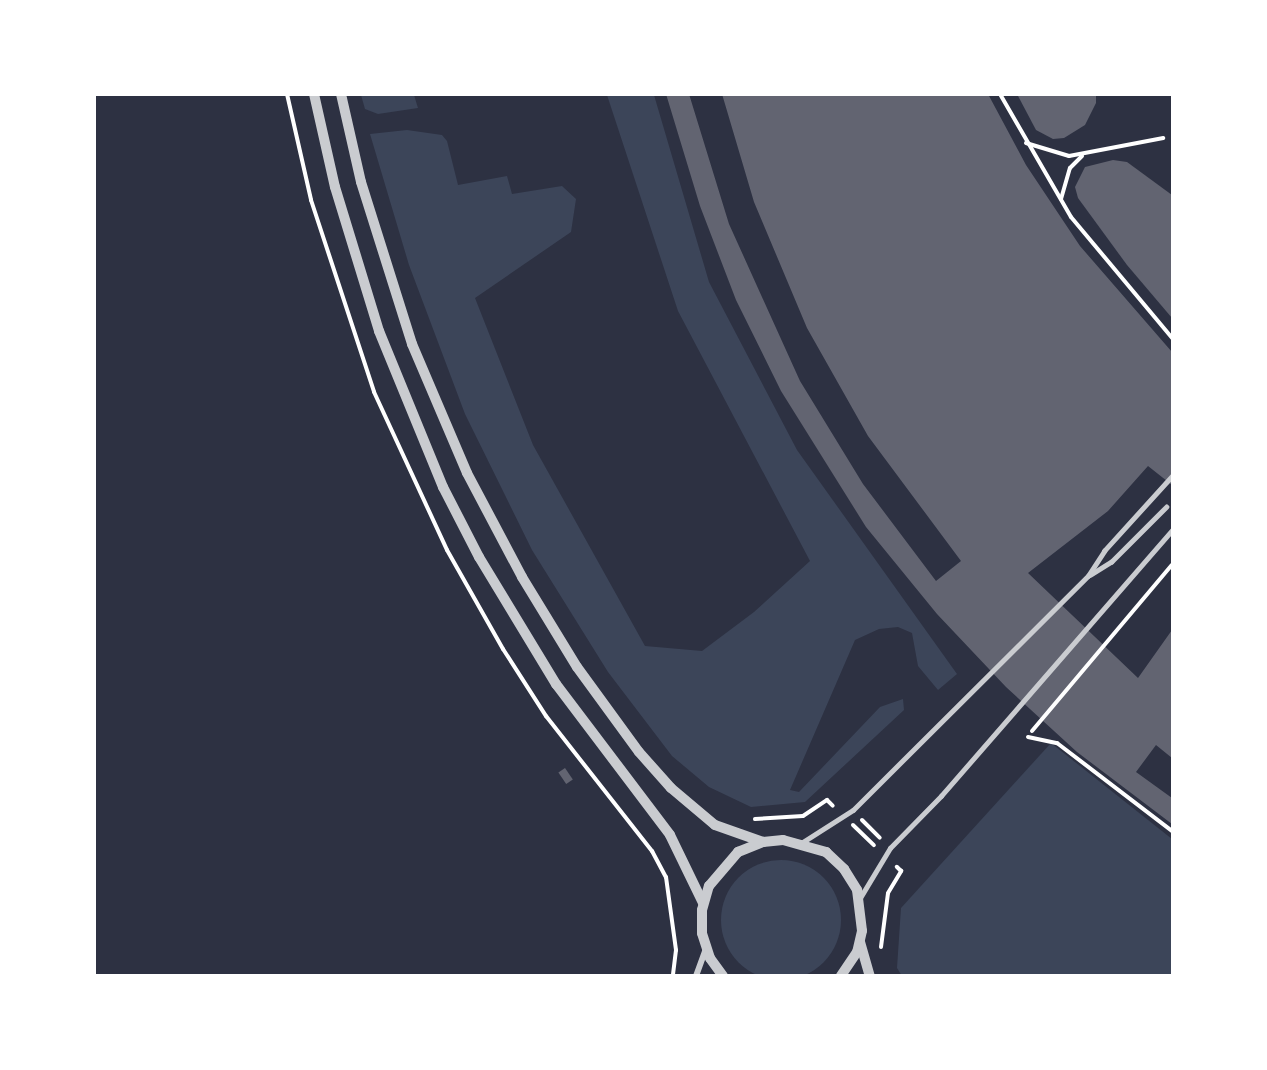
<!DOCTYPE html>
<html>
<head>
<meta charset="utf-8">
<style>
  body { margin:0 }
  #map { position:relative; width:1267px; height:1070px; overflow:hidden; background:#2d3142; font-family:Manrope,sans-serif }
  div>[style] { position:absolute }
  .green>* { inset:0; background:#3c4559 }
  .round { border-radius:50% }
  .building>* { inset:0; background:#626471; transform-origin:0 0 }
  .path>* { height:4px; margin:-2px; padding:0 2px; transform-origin:2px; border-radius:2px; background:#fff }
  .service>* { height:4.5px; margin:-2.25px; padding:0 2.25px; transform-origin:2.25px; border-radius:2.25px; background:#caccd0 }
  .minor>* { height:6px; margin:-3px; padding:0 3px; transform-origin:3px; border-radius:3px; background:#caccd0 }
  .tertiary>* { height:10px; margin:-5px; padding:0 5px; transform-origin:5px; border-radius:5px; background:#caccd0 }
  span { translate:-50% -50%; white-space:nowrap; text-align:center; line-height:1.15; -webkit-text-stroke:6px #fff; paint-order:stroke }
  .frame { position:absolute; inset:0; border:96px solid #fff; pointer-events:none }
</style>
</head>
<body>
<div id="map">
  <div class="green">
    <i style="clip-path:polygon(361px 95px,414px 95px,418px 108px,378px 114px,365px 109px)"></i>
    <i style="clip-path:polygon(607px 95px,654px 95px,709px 282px,797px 450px,957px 674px,938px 690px,918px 666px,912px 633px,898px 627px,879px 629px,855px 640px,790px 790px,799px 792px,880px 707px,903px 699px,904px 710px,805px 802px,751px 807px,709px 787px,672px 756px,608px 672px,532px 550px,465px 414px,409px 265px,370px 134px,407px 130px,442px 135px,447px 141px,458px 185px,507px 176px,512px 194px,562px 186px,576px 199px,571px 232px,475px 298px,533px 445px,645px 646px,702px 651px,754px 612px,810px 561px,678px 311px)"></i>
    <i style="clip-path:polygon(1051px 743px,1172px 839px,1172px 975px,902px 976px,897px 968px,901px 908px)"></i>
    <i class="round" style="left:721px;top:860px;width:120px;height:120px"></i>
  </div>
  <div class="building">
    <i style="clip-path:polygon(666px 94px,689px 94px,729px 224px,800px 381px,863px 484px,936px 581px,961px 561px,868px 436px,807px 328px,754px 202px,722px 94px,988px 94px,1026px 165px,1080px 246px,1172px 352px,1172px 485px,1148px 466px,1108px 511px,1028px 573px,1138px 678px,1172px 630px,1172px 758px,1156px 745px,1136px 772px,1172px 798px,1172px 824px,1077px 752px,1006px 687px,937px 614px,866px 527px,781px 391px,736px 300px,700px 206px)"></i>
    <i style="clip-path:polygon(1017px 94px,1096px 94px,1096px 103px,1085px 125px,1064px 138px,1053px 139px,1036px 130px)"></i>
    <i style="clip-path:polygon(1113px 160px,1127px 162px,1172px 195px,1172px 318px,1127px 265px,1078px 198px,1075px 187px,1085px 167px)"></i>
    <i style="left:565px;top:768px;width:14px;height:8px;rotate:56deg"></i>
  </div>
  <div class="path">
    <i style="left:287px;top:94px;width:109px;rotate:77.2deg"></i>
    <i style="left:311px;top:200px;width:202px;rotate:71.8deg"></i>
    <i style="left:374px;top:392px;width:174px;rotate:65.2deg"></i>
    <i style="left:447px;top:550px;width:114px;rotate:60.5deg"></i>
    <i style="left:503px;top:649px;width:80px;rotate:57.3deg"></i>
    <i style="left:546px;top:716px;width:172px;rotate:51.9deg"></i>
    <i style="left:652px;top:851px;width:30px;rotate:62deg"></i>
    <i style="left:666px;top:877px;width:74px;rotate:82.2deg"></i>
    <i style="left:676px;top:950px;width:26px;rotate:97deg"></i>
    <i style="left:1000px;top:94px;width:142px;rotate:60deg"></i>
    <i style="left:1071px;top:217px;width:158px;rotate:50.1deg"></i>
    <i style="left:1026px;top:143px;width:45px;rotate:16.8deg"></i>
    <i style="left:1069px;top:156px;width:96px;rotate:-10.8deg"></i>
    <i style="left:1061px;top:199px;width:32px;rotate:-74deg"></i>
    <i style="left:1070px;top:168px;width:17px;rotate:-45deg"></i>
    <i style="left:1032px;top:731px;width:217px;rotate:-49.9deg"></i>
    <i style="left:1028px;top:737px;width:30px;rotate:12deg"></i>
    <i style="left:1057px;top:743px;width:145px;rotate:37.4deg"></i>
    <i style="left:755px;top:819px;width:48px;rotate:-3.6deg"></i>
    <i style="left:803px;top:816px;width:29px;rotate:-34deg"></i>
    <i style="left:827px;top:800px;width:8px;rotate:45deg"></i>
    <i style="left:862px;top:820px;width:25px;rotate:45deg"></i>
    <i style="left:853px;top:825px;width:29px;rotate:44deg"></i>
    <i style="left:881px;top:947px;width:54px;rotate:-82.6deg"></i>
    <i style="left:888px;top:893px;width:26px;rotate:-59deg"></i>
    <i style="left:901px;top:871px;width:6px;rotate:-135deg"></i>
  </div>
  <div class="service">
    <i style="left:1090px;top:575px;width:25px;rotate:-32deg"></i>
    <i style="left:1111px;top:562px;width:78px;rotate:-45deg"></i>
    <i style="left:803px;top:842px;width:59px;rotate:-32.6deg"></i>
    <i style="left:853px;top:810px;width:332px;rotate:-44.9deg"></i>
    <i style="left:1088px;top:576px;width:30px;rotate:-57deg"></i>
    <i style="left:1104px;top:551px;width:101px;rotate:-47.8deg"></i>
    <i style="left:860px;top:898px;width:58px;rotate:-59deg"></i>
    <i style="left:890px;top:848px;width:73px;rotate:-45.6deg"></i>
    <i style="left:941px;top:796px;width:352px;rotate:-49deg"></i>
  </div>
  <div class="minor">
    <i style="left:696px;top:976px;width:29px;rotate:-70deg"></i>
  </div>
  <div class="tertiary">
    <i style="left:314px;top:94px;width:95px;rotate:77.3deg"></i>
    <i style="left:335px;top:187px;width:151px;rotate:73deg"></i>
    <i style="left:379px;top:331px;width:169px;rotate:67.7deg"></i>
    <i style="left:443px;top:487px;width:79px;rotate:62.8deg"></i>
    <i style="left:479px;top:557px;width:149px;rotate:58.8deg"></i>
    <i style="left:556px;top:684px;width:189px;rotate:52.9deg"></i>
    <i style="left:670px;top:835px;width:76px;rotate:64.1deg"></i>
    <i style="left:341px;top:94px;width:90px;rotate:77.2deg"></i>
    <i style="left:361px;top:182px;width:170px;rotate:72.5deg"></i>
    <i style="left:412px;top:344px;width:140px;rotate:66.9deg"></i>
    <i style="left:467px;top:473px;width:118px;rotate:62.1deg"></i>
    <i style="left:522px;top:577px;width:105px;rotate:58.6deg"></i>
    <i style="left:577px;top:667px;width:105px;rotate:53.9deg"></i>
    <i style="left:639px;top:752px;width:48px;rotate:48.4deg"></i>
    <i style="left:671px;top:788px;width:57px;rotate:40.1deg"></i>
    <i style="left:715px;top:825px;width:51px;rotate:19.5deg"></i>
    <i style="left:860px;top:942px;width:35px;rotate:74deg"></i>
    <i style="left:723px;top:976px;width:22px;rotate:-126deg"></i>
    <i style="left:710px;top:958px;width:26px;rotate:-108deg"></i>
    <i style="left:702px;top:933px;width:23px;rotate:-90deg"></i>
    <i style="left:702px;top:910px;width:25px;rotate:-74deg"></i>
    <i style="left:709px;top:886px;width:45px;rotate:-49.5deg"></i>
    <i style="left:738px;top:852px;width:27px;rotate:-22deg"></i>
    <i style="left:763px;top:842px;width:20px;rotate:-6deg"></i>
    <i style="left:783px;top:840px;width:45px;rotate:15.6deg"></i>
    <i style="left:826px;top:852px;width:25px;rotate:43deg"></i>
    <i style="left:844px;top:869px;width:25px;rotate:58deg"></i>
    <i style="left:857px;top:890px;width:41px;rotate:83deg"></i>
    <i style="left:862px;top:931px;width:22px;rotate:103deg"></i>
    <i style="left:857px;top:952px;width:29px;rotate:124deg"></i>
  </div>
  <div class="frame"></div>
</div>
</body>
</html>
